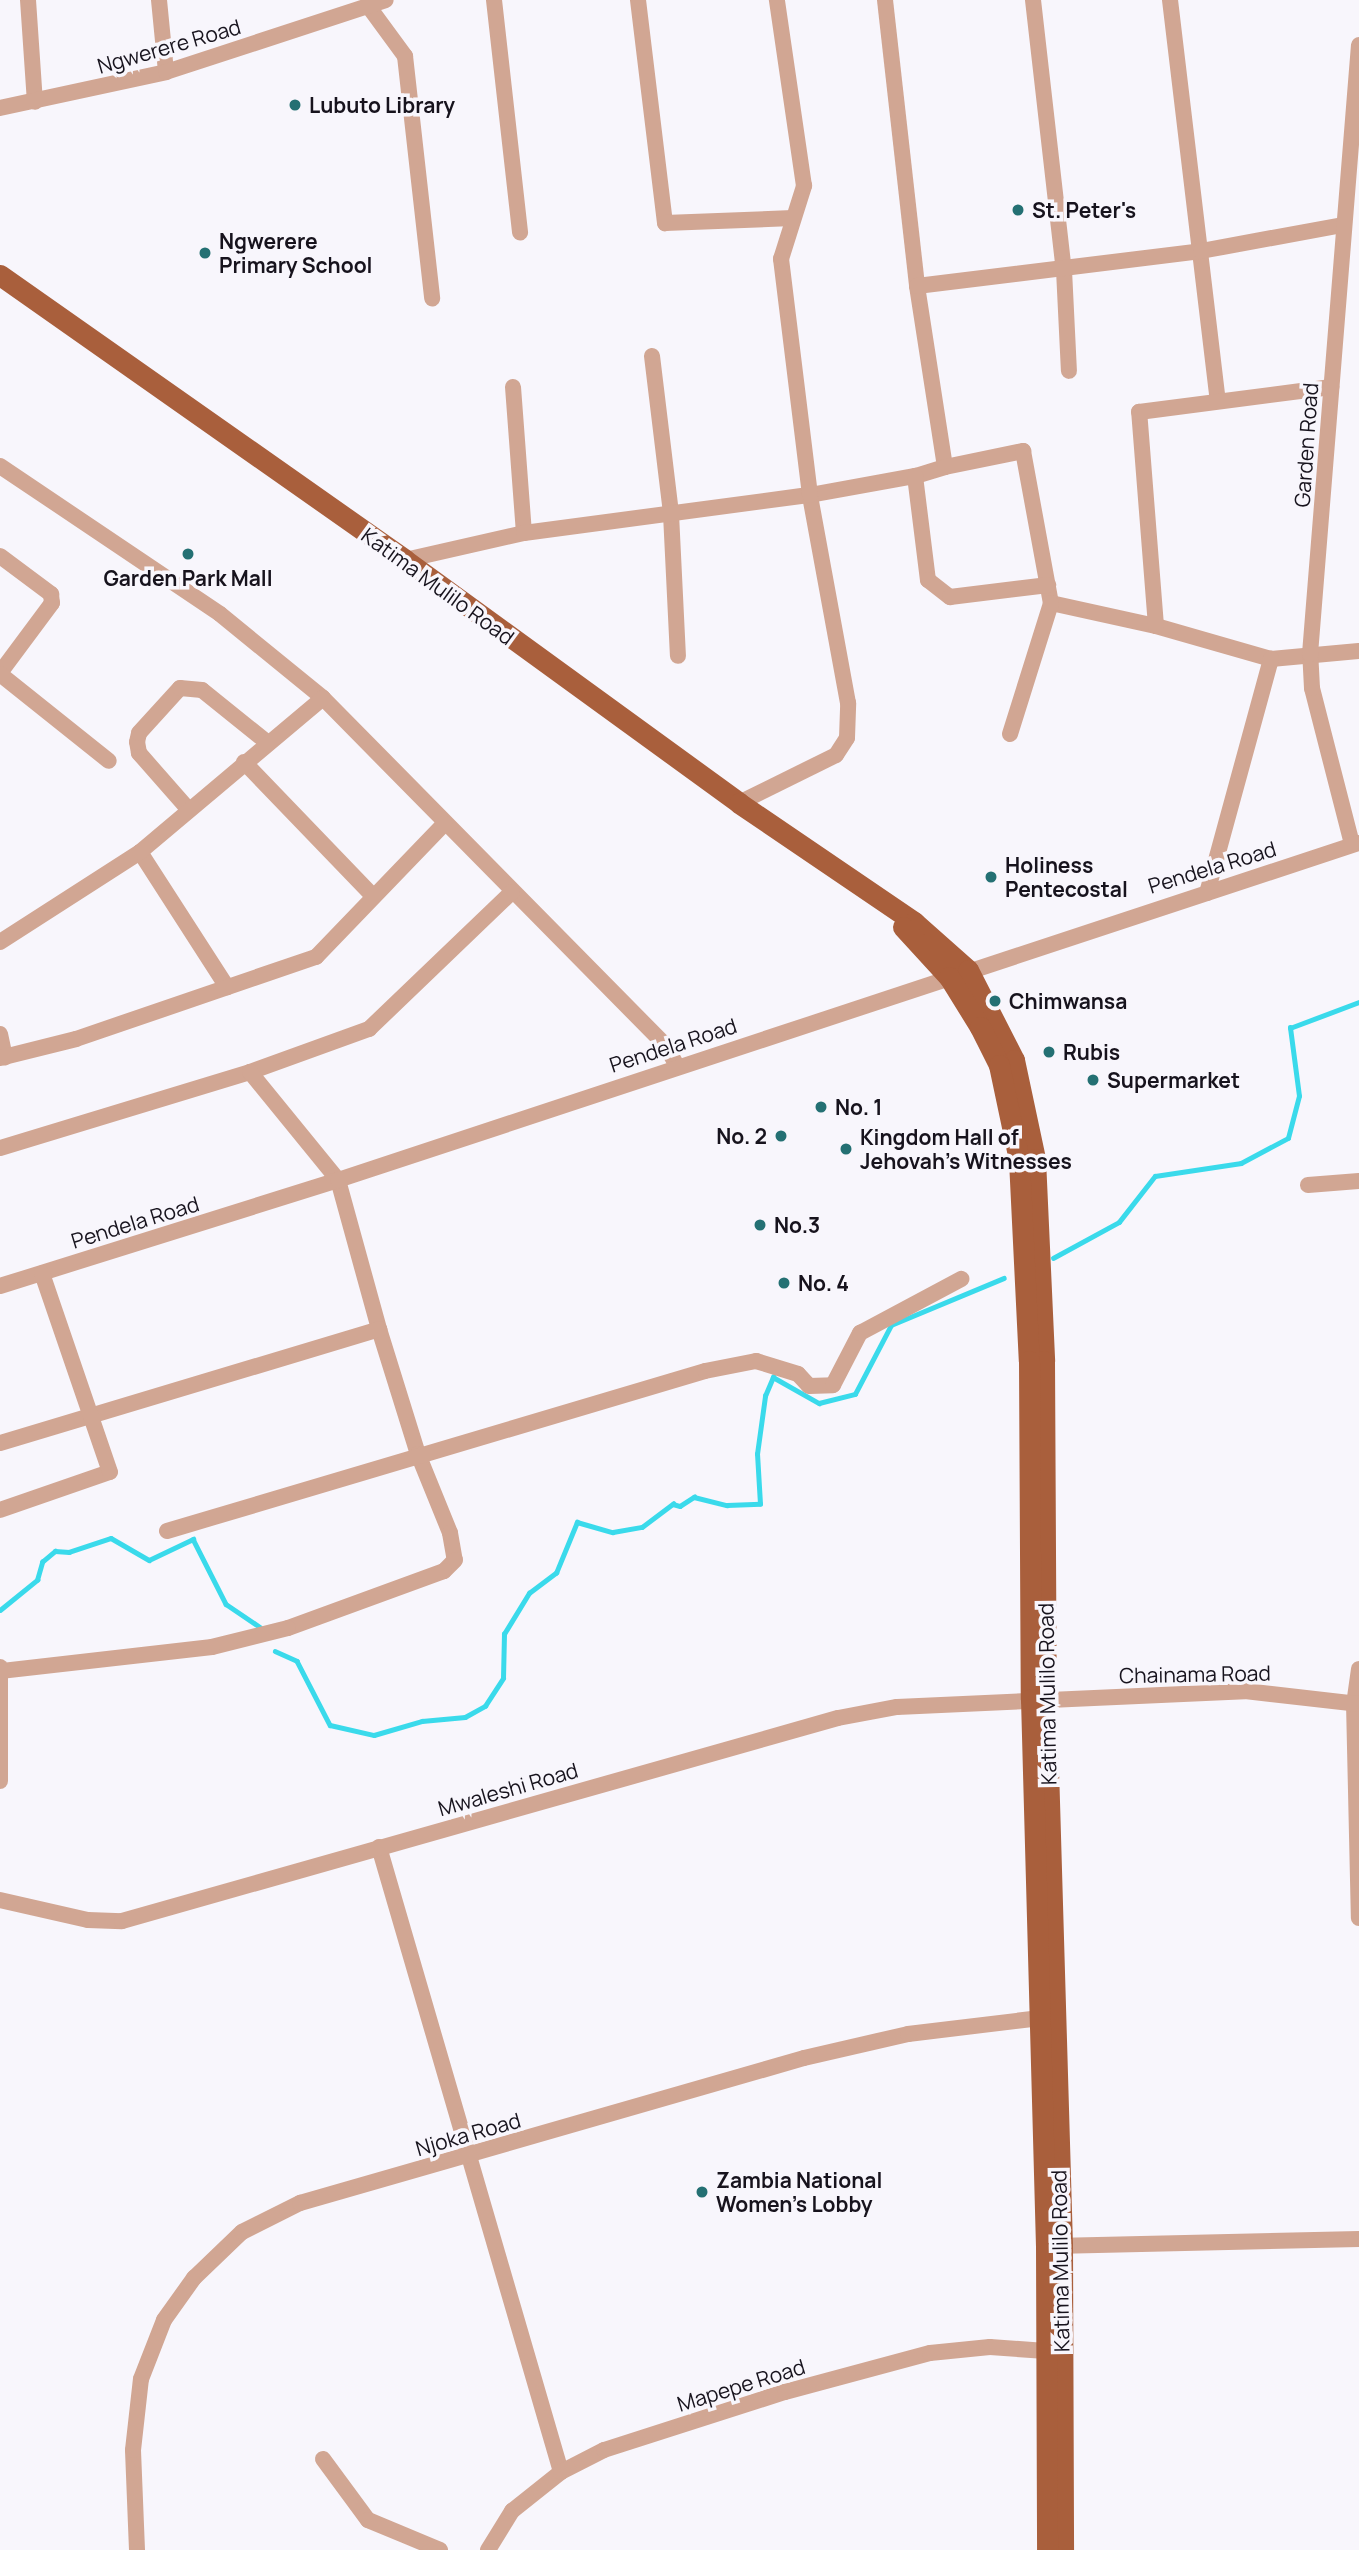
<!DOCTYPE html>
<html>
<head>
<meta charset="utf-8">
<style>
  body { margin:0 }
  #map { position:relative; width:1359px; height:2550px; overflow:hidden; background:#f8f6fc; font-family:Manrope,sans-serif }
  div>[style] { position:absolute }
  .stream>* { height:4.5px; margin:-2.25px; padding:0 2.25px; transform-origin:2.25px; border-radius:2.25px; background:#3adaeb }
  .minor>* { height:16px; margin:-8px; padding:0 8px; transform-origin:8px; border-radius:8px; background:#d1a693 }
  .major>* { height:21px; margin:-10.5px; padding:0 10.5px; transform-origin:10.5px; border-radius:10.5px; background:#a95f3c }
  .dots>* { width:19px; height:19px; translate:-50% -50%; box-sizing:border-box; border:4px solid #f8f6fc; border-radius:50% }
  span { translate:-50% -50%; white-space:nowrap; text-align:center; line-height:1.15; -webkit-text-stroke:7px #f8f6fc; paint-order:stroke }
  .street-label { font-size:21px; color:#17131d }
  .poi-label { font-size:21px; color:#17131d; font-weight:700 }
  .left { translate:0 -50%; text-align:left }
  .right { translate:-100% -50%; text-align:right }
</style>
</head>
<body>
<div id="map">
  <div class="stream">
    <i style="left:1053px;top:1258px;width:75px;rotate:-28.6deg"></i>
    <i style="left:1119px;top:1222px;width:58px;rotate:-52deg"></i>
    <i style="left:1155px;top:1176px;width:87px;rotate:-8.6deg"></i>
    <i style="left:1241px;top:1163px;width:53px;rotate:-28deg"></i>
    <i style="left:1288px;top:1138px;width:43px;rotate:-75.3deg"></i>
    <i style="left:1299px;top:1096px;width:69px;rotate:-97.5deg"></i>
    <i style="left:1290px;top:1028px;width:74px;rotate:-20.6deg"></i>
    <i style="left:0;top:1610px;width:48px;rotate:-39deg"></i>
    <i style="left:37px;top:1580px;width:19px;rotate:-74deg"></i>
    <i style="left:42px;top:1562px;width:17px;rotate:-40deg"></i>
    <i style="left:55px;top:1551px;width:14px;rotate:4deg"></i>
    <i style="left:69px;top:1552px;width:44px;rotate:-18.4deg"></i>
    <i style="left:111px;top:1538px;width:44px;rotate:30.1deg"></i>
    <i style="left:149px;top:1560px;width:49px;rotate:-25.5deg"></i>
    <i style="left:193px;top:1539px;width:73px;rotate:63.1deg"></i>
    <i style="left:226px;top:1604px;width:41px;rotate:34.1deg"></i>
    <i style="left:275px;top:1651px;width:24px;rotate:24deg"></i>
    <i style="left:297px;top:1661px;width:72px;rotate:62.7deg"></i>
    <i style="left:330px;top:1725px;width:45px;rotate:12.8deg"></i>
    <i style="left:374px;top:1735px;width:50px;rotate:-16.3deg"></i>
    <i style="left:422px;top:1721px;width:43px;rotate:-5.3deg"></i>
    <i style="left:465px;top:1717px;width:23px;rotate:-29deg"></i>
    <i style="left:485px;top:1706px;width:33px;rotate:-57deg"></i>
    <i style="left:503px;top:1678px;width:44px;rotate:-88.7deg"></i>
    <i style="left:504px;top:1634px;width:48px;rotate:-58.6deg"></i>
    <i style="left:529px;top:1593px;width:34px;rotate:-37deg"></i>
    <i style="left:556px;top:1573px;width:55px;rotate:-67.6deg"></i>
    <i style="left:577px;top:1522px;width:37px;rotate:16deg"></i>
    <i style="left:613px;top:1532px;width:29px;rotate:-10deg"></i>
    <i style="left:642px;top:1527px;width:39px;rotate:-37deg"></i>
    <i style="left:673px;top:1504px;width:7px;rotate:16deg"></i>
    <i style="left:680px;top:1506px;width:17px;rotate:-33deg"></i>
    <i style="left:694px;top:1497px;width:34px;rotate:14deg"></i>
    <i style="left:727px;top:1505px;width:33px;rotate:-2deg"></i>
    <i style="left:760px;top:1504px;width:50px;rotate:-93.4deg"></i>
    <i style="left:757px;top:1454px;width:59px;rotate:-82.1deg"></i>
    <i style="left:765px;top:1396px;width:21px;rotate:-67deg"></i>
    <i style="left:773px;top:1377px;width:53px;rotate:29.5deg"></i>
    <i style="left:819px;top:1403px;width:37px;rotate:-14deg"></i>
    <i style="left:855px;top:1394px;width:78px;rotate:-62.4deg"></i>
    <i style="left:891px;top:1325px;width:122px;rotate:-22.6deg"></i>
  </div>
  <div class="minor">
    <i style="left:28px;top:0;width:102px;rotate:86.1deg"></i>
    <i style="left:159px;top:0;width:72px;rotate:84.4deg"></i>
    <i style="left:494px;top:0;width:234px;rotate:83.6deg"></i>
    <i style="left:638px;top:0;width:225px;rotate:83.1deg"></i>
    <i style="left:665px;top:223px;width:128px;rotate:-2.2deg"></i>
    <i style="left:885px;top:0;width:288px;rotate:83.6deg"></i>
    <i style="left:917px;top:286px;width:183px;rotate:81.2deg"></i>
    <i style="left:945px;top:467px;width:31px;rotate:163deg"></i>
    <i style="left:1033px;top:0;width:272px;rotate:83.5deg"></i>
    <i style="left:1064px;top:270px;width:101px;rotate:87.2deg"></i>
    <i style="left:1170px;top:0;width:403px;rotate:83.2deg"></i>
    <i style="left:369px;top:7px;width:61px;rotate:53.7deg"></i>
    <i style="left:405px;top:56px;width:244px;rotate:83.6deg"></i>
    <i style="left:0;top:108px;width:170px;rotate:-12.2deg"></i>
    <i style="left:166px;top:72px;width:231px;rotate:-18.1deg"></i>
    <i style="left:917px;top:286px;width:286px;rotate:-7deg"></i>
    <i style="left:1201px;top:251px;width:144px;rotate:-10.4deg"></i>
    <i style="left:652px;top:356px;width:159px;rotate:83.1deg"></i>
    <i style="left:671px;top:514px;width:142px;rotate:87.2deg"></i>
    <i style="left:513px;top:387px;width:146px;rotate:85.7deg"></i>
    <i style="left:0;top:466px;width:265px;rotate:33.9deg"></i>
    <i style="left:220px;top:614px;width:133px;rotate:39.2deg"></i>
    <i style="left:323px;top:698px;width:489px;rotate:45.4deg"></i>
    <i style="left:666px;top:1046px;width:23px;rotate:61deg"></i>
    <i style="left:945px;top:467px;width:80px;rotate:-11.6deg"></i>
    <i style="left:1023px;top:451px;width:155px;rotate:79.6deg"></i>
    <i style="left:1051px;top:603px;width:107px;rotate:12.4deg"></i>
    <i style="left:1156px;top:626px;width:120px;rotate:16deg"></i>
    <i style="left:1271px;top:659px;width:88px;rotate:-5.2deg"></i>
    <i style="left:0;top:556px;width:64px;rotate:36.7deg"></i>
    <i style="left:51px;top:594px;width:9px;rotate:84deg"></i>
    <i style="left:52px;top:603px;width:87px;rotate:126.6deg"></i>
    <i style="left:405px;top:560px;width:122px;rotate:-12.8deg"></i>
    <i style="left:524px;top:533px;width:289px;rotate:-7.6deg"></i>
    <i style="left:810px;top:495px;width:107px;rotate:-10.3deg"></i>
    <i style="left:915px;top:476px;width:105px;rotate:82.9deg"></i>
    <i style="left:928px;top:580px;width:28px;rotate:38deg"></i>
    <i style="left:950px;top:597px;width:99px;rotate:-7deg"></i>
    <i style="left:1156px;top:626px;width:215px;rotate:-94.5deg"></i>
    <i style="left:1139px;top:412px;width:194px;rotate:-7.4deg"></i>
    <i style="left:0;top:674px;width:139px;rotate:38.6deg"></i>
    <i style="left:1010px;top:734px;width:137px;rotate:-72.6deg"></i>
    <i style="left:244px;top:762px;width:186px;rotate:46.1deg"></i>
    <i style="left:739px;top:803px;width:108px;rotate:-26.3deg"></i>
    <i style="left:836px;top:755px;width:20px;rotate:-57deg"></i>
    <i style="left:847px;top:738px;width:35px;rotate:-88deg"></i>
    <i style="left:848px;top:703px;width:211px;rotate:-100.4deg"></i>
    <i style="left:810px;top:495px;width:238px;rotate:-97deg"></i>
    <i style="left:781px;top:259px;width:77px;rotate:-72.5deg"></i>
    <i style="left:804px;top:186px;width:188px;rotate:-98.3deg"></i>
    <i style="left:189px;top:810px;width:76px;rotate:-131.3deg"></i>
    <i style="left:139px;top:753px;width:11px;rotate:-100deg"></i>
    <i style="left:137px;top:742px;width:9px;rotate:-77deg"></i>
    <i style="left:139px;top:733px;width:61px;rotate:-47.7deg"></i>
    <i style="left:180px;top:688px;width:22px;rotate:5deg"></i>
    <i style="left:202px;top:690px;width:85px;rotate:38.8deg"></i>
    <i style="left:1352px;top:844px;width:161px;rotate:-104.4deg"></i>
    <i style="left:1312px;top:688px;width:34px;rotate:-93deg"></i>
    <i style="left:1310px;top:654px;width:611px;rotate:-85.4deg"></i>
    <i style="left:140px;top:852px;width:161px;rotate:57.2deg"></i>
    <i style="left:1207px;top:893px;width:243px;rotate:-74.7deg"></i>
    <i style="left:0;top:942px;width:166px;rotate:-32.7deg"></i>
    <i style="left:140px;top:852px;width:239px;rotate:-40.1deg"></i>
    <i style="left:0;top:1034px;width:24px;rotate:78deg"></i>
    <i style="left:0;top:1058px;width:78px;rotate:-14deg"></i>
    <i style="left:76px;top:1039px;width:254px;rotate:-18.9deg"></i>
    <i style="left:316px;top:957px;width:185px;rotate:-46.1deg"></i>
    <i style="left:250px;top:1072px;width:127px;rotate:-19.9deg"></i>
    <i style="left:369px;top:1029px;width:198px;rotate:-43.8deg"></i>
    <i style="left:0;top:1148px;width:261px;rotate:-16.9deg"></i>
    <i style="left:250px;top:1072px;width:139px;rotate:50.8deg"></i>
    <i style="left:338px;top:1180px;width:155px;rotate:74.6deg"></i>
    <i style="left:379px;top:1329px;width:131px;rotate:72.7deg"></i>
    <i style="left:418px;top:1454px;width:85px;rotate:67.9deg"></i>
    <i style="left:450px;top:1533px;width:27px;rotate:80deg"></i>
    <i style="left:455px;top:1560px;width:16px;rotate:135deg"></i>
    <i style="left:444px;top:1571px;width:166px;rotate:159.9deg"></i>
    <i style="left:288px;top:1628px;width:78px;rotate:166deg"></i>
    <i style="left:212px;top:1647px;width:211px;rotate:173.5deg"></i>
    <i style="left:1308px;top:1185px;width:51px;rotate:-4.5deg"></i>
    <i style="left:0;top:1286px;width:354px;rotate:-17.4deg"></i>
    <i style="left:338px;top:1180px;width:1075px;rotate:-18.27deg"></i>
    <i style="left:0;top:1443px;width:396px;rotate:-16.7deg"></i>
    <i style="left:0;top:1510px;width:116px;rotate:-19.1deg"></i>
    <i style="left:110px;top:1472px;width:210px;rotate:-108.9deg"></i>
    <i style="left:167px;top:1531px;width:561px;rotate:-16.56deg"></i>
    <i style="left:705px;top:1371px;width:52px;rotate:-11.1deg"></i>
    <i style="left:756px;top:1361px;width:44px;rotate:17.2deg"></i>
    <i style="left:798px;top:1374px;width:16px;rotate:47deg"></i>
    <i style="left:809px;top:1386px;width:24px;rotate:-2deg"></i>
    <i style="left:833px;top:1385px;width:59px;rotate:-62.6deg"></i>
    <i style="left:860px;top:1333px;width:115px;rotate:-28.1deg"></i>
    <i style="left:0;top:1667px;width:114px;rotate:90deg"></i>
    <i style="left:1359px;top:1669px;width:34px;rotate:98deg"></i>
    <i style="left:1354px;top:1703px;width:215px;rotate:88.7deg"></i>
    <i style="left:379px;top:1847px;width:651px;rotate:73.76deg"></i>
    <i style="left:0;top:1900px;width:90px;rotate:12.8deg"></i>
    <i style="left:88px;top:1920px;width:34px;rotate:2deg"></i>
    <i style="left:122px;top:1921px;width:744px;rotate:-15.83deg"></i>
    <i style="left:838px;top:1718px;width:60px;rotate:-10.6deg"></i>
    <i style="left:897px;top:1707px;width:348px;rotate:-2.6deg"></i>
    <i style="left:1245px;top:1691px;width:115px;rotate:6.5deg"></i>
    <i style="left:1054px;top:2246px;width:305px;rotate:-1.3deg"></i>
    <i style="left:323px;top:2459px;width:76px;rotate:53.6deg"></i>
    <i style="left:368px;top:2520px;width:78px;rotate:22.6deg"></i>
    <i style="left:137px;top:2550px;width:100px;rotate:-92.3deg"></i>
    <i style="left:133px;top:2450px;width:71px;rotate:-83.6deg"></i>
    <i style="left:141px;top:2379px;width:63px;rotate:-68.7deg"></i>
    <i style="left:164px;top:2320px;width:52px;rotate:-54.5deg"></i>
    <i style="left:194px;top:2278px;width:66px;rotate:-43.8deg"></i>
    <i style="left:242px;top:2232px;width:65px;rotate:-26.6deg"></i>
    <i style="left:300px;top:2203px;width:524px;rotate:-16.05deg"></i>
    <i style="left:804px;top:2058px;width:107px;rotate:-13deg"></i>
    <i style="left:908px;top:2034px;width:142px;rotate:-6.9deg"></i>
    <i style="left:488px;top:2550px;width:46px;rotate:-58.4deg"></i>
    <i style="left:512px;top:2511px;width:63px;rotate:-38.5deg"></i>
    <i style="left:561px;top:2472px;width:48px;rotate:-27.1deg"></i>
    <i style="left:604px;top:2450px;width:190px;rotate:-17.8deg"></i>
    <i style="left:785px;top:2392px;width:150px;rotate:-15.1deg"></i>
    <i style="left:930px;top:2353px;width:60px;rotate:-5.7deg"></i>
    <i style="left:990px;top:2347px;width:56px;rotate:4.1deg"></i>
  </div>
  <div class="major">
    <i style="left:0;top:275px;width:495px;rotate:35.1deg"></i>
    <i style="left:405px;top:560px;width:413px;rotate:36deg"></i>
    <i style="left:739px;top:803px;width:212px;rotate:34.2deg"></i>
    <i style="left:914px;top:922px;width:72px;rotate:41.6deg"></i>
    <i style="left:968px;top:970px;width:101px;rotate:62.9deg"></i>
    <i style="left:1014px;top:1060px;width:101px;rotate:78deg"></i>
    <i style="left:1035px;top:1159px;width:202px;rotate:87.4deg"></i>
    <i style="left:1044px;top:1361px;width:338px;rotate:89.7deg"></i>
    <i style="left:1046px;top:1699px;width:546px;rotate:88.32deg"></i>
    <i style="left:1062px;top:2245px;width:305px;rotate:89.8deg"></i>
    <i style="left:903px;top:927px;width:68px;rotate:47.4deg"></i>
    <i style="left:949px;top:977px;width:59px;rotate:58.2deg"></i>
    <i style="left:980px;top:1027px;width:42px;rotate:63.4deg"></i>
    <i style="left:999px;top:1065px;width:97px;rotate:78.1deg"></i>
    <i style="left:1019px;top:1160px;width:201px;rotate:87.2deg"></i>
    <i style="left:1029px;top:1361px;width:338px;rotate:89.7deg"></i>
    <i style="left:1031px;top:1699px;width:547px;rotate:88.43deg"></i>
    <i style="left:1046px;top:2246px;width:304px;rotate:89.8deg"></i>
  </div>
  <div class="dots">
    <i style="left:295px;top:105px;background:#247073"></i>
    <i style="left:1018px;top:210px;background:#247073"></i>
    <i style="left:205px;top:253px;background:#247073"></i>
    <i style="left:188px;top:554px;background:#247073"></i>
    <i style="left:991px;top:877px;background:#247073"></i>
    <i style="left:995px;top:1001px;background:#247073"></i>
    <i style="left:1049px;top:1052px;background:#247073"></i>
    <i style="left:1093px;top:1080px;background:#247073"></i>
    <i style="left:821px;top:1107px;background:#247073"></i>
    <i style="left:781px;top:1136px;background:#247073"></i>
    <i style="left:846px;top:1149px;background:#247073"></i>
    <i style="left:760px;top:1225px;background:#247073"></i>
    <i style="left:784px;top:1283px;background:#247073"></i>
    <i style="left:702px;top:2192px;background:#247073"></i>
  </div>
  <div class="street-label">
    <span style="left:169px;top:46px;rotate:-16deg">Ngwerere Road</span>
    <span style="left:1306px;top:445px;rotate:-86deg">Garden Road</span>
    <span style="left:438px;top:586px;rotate:36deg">Katima Mulilo Road</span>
    <span style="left:1212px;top:867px;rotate:-17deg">Pendela Road</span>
    <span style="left:673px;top:1045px;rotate:-18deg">Pendela Road</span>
    <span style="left:135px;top:1222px;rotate:-17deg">Pendela Road</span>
    <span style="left:1195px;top:1674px;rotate:-1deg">Chainama Road</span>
    <span style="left:1047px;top:1694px;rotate:-91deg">Katima Mulilo Road</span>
    <span style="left:508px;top:1789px;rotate:-16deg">Mwaleshi Road</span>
    <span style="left:468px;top:2134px;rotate:-16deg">Njoka Road</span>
    <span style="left:1060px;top:2261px;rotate:-91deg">Katima Mulilo Road</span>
    <span style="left:741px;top:2385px;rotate:-17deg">Mapepe Road</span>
  </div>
  <div class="poi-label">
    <span class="left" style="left:309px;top:105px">Lubuto Library</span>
    <span class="left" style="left:1032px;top:210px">St. Peter's</span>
    <span class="left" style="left:219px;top:253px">Ngwerere<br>Primary School</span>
    <span style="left:188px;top:578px">Garden Park Mall</span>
    <span class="left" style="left:1005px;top:877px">Holiness<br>Pentecostal</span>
    <span class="left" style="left:1009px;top:1001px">Chimwansa</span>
    <span class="left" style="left:1063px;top:1052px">Rubis</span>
    <span class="left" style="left:1107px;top:1080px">Supermarket</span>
    <span class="left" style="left:835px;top:1107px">No. 1</span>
    <span class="right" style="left:767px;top:1136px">No. 2</span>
    <span class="left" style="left:860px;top:1149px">Kingdom Hall of<br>Jehovah's Witnesses</span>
    <span class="left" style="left:774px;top:1225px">No.3</span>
    <span class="left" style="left:798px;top:1283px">No. 4</span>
    <span class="left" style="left:716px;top:2192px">Zambia National<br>Women's Lobby</span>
  </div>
</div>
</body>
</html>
